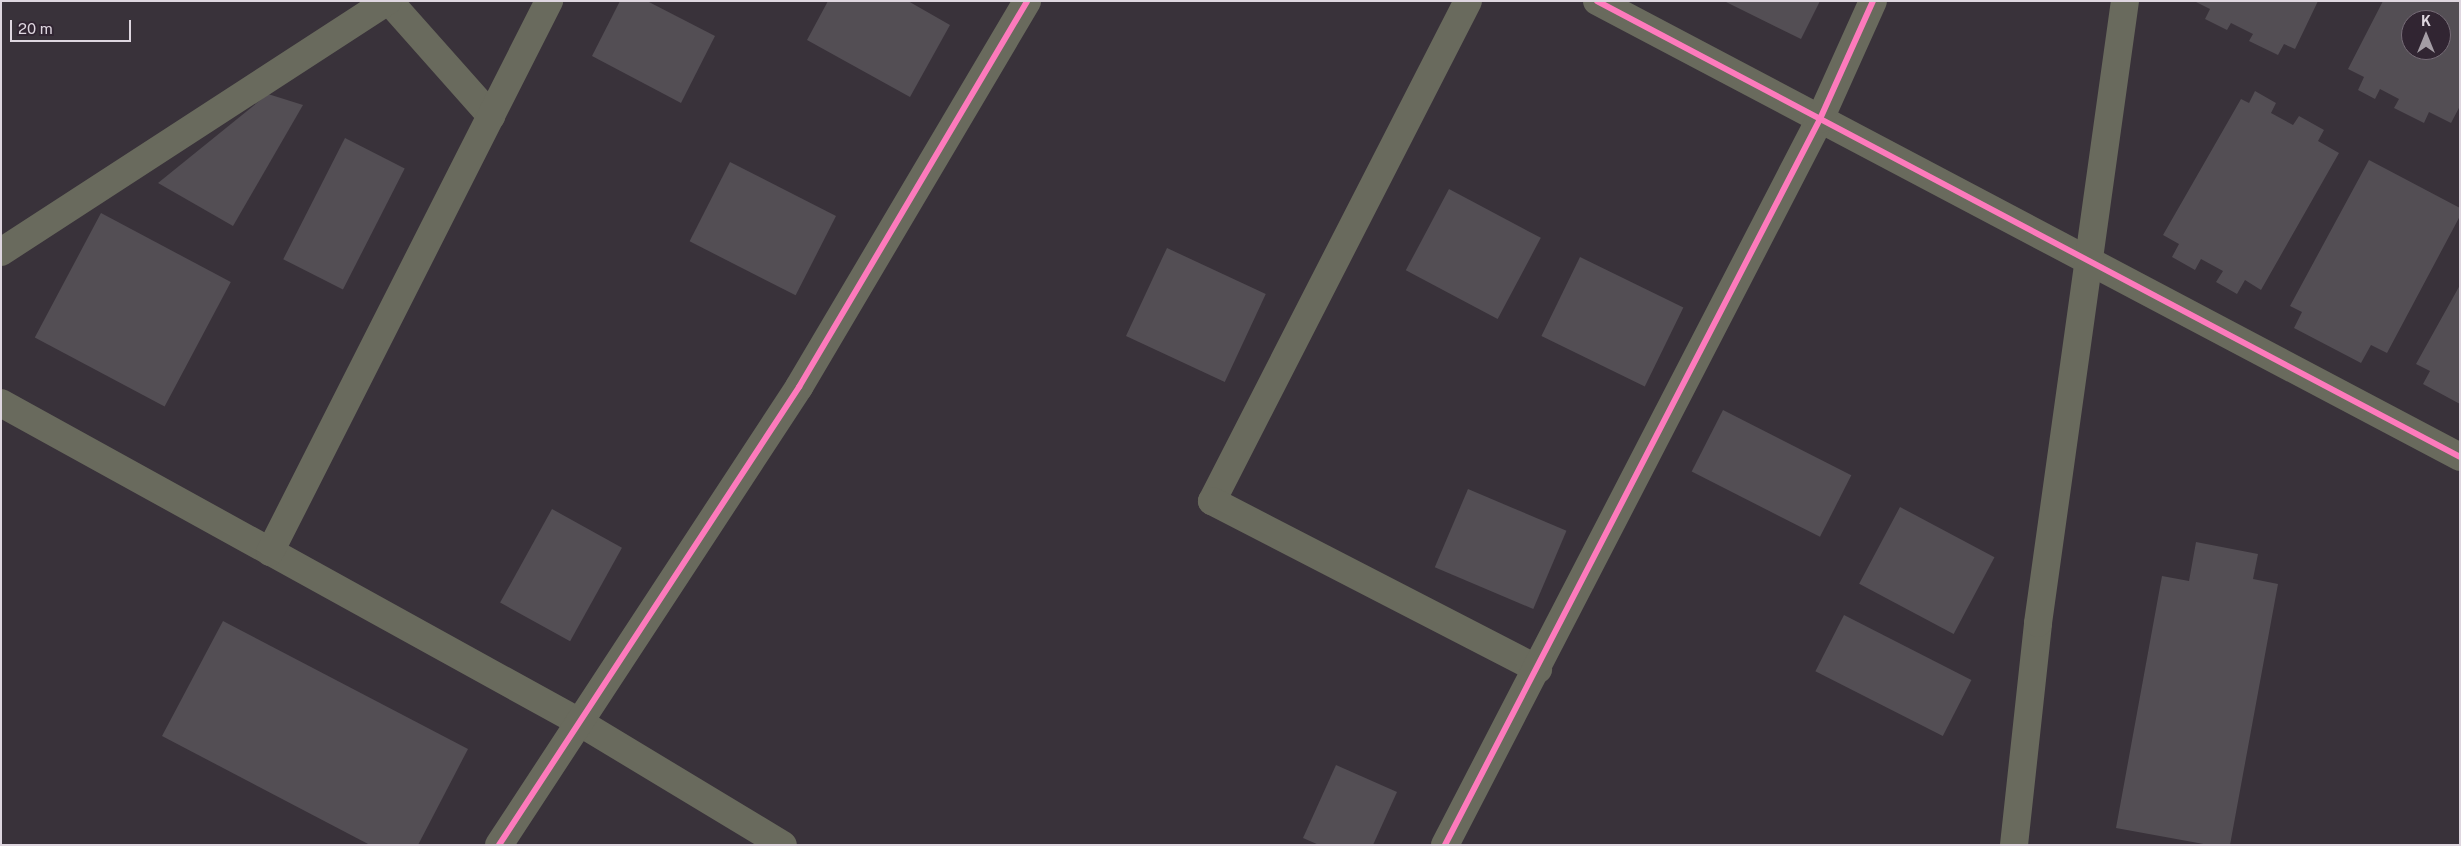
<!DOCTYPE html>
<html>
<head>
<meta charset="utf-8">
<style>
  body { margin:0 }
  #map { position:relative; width:2461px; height:846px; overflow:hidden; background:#39323a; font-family:"Public Sans",sans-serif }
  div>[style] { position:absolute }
  .building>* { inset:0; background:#534e54; transform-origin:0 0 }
  .minor>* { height:28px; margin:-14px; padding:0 14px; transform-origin:14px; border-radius:14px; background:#696a5d }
  .cycleway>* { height:6px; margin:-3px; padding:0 3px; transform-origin:3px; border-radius:3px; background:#fd7abc }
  span { translate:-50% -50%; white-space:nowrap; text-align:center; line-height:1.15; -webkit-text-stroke:4.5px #312532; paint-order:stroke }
  .frame { position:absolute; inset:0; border:2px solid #ded6df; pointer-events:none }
  .north { position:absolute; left:2401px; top:10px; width:50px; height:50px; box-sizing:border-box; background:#312532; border:1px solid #766c77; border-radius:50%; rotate:0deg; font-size:14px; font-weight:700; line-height:20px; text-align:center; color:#ded6df }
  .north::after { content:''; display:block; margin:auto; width:18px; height:22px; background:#a49da5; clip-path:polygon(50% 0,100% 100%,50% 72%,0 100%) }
  .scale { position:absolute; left:10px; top:20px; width:121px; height:22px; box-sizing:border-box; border:2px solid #ded6df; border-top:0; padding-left:6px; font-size:15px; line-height:18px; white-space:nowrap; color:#ded6df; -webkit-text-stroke:4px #312532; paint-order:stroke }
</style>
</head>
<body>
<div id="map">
  <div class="building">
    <i style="clip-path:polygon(620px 1px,647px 1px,715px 36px,681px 103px,592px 56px)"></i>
    <i style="clip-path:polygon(828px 1px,908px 1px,950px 25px,910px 97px,807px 40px)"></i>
    <i style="clip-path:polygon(1724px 1px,1820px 1px,1801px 39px)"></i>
    <i style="clip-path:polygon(2194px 1px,2318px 1px,2295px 49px,2284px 44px,2278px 55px,2249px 41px,2253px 34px,2231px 23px,2227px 30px,2205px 19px,2210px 9px)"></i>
    <i style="clip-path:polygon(evenodd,2383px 1px,2460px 1px,2460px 106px,2451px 123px,2429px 112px,2424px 123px,2394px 108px,2399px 99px,2380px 89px,2375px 99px,2358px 90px,2364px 77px,2348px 69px,2383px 1px,2411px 20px,2441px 20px,2441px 50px,2411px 50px,2411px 20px)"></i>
    <i style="clip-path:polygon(2255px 91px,2276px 103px,2271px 113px,2293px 125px,2299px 116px,2324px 130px,2318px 141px,2339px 153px,2261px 290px,2245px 280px,2237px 294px,2216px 282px,2223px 271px,2201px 259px,2195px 270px,2172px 257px,2179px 244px,2163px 235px,2241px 99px,2249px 103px)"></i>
    <i style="clip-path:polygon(268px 94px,303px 105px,233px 226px,158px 183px)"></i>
    <i style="left:345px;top:138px;width:67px;height:136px;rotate:27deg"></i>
    <i style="clip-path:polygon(2369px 160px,2460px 208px,2460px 216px,2387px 353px,2371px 345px,2361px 363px,2294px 328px,2302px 312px,2290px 306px)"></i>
    <i style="left:730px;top:162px;width:119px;height:89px;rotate:27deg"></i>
    <i style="left:1449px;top:189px;width:104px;height:92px;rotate:28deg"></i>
    <i style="left:101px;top:213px;width:147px;height:141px;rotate:28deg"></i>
    <i style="left:1167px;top:248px;width:109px;height:97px;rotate:25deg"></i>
    <i style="left:1580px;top:257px;width:115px;height:88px;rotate:26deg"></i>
    <i style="clip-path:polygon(2460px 285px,2460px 404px,2423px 384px,2430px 371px,2416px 364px)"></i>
    <i style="left:1723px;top:410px;width:144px;height:69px;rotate:27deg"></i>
    <i style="left:1468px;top:489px;width:107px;height:85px;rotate:23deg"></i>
    <i style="left:1900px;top:507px;width:107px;height:87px;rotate:28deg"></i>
    <i style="left:552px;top:509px;width:80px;height:107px;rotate:29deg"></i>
    <i style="clip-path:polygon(2196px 542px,2258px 554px,2253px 579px,2278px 584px,2230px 845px,2209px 845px,2116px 828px,2162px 576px,2189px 581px)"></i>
    <i style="left:1844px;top:615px;width:143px;height:63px;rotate:27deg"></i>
    <i style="clip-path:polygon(223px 621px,468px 749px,418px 845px,370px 845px,162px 736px)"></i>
    <i style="clip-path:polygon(1336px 765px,1397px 792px,1373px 845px,1319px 845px,1303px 838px)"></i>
  </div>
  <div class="minor">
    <i style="left:389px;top:1px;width:154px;rotate:48.4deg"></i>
    <i style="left:1468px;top:1px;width:562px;rotate:117.11deg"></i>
    <i style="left:1212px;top:501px;width:367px;rotate:27.3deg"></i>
    <i style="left:1597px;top:1px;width:976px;rotate:27.85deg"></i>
    <i style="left:1px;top:252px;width:461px;rotate:-33deg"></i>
    <i style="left:1px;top:403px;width:660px;rotate:28.89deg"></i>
    <i style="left:579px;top:722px;width:238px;rotate:31.1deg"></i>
    <i style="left:270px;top:552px;width:618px;rotate:-63.14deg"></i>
    <i style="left:499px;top:845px;width:548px;rotate:-56.77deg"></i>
    <i style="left:799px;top:387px;width:448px;rotate:-59.4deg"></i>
    <i style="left:1445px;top:845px;width:817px;rotate:-62.68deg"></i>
    <i style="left:1820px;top:119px;width:129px;rotate:-65.8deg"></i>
    <i style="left:2014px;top:845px;width:223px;rotate:-83.8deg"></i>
    <i style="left:2038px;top:623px;width:628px;rotate:-82.04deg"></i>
  </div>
  <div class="cycleway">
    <i style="left:1597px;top:1px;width:976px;rotate:27.85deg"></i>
    <i style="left:499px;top:845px;width:548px;rotate:-56.77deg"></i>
    <i style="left:799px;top:387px;width:448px;rotate:-59.4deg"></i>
    <i style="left:1445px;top:845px;width:817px;rotate:-62.68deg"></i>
    <i style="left:1820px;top:119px;width:129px;rotate:-65.8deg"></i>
  </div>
  <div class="frame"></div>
  <div class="north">K</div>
  <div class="scale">20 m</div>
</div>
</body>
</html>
